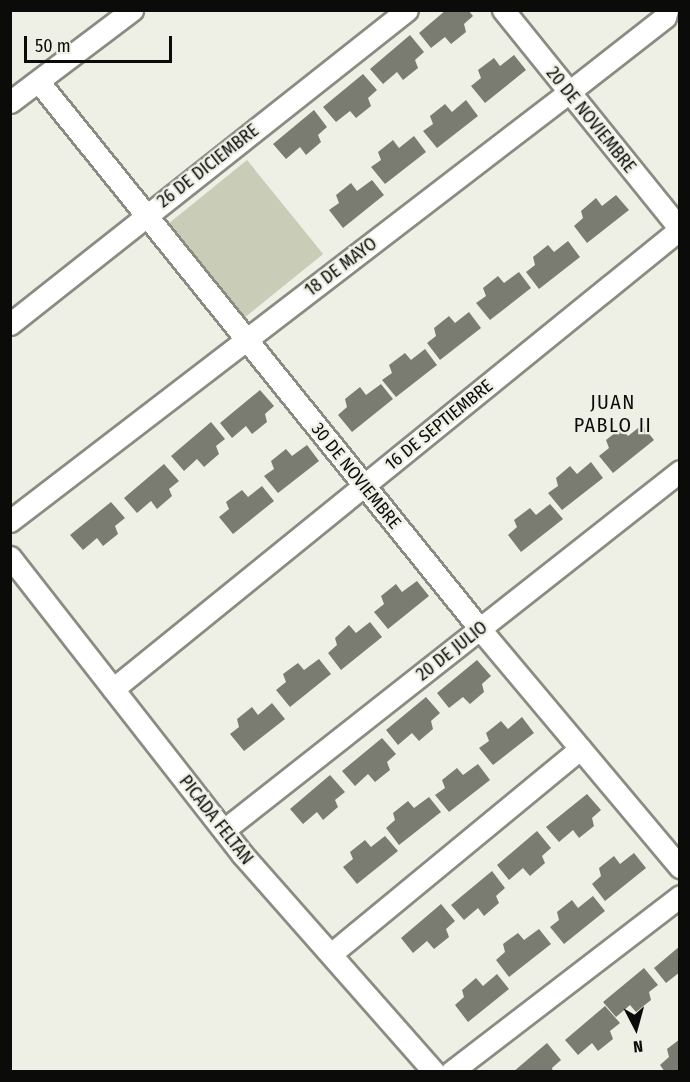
<!DOCTYPE html>
<html>
<head>
<meta charset="utf-8">
<style>
  body { margin:0 }
  #map { position:relative; width:690px; height:1082px; overflow:hidden; background:#eef0e5; font-family:"Fira Sans Condensed",sans-serif }
  div>[style] { position:absolute }
  .green>* { inset:0; background:#c9cdb8; transform-origin:0 0 }
  .building>* { inset:0; background:#7a7c72 }
  .roads { filter:drop-shadow(2px 0 #8a8c82) drop-shadow(-2px 0 #8a8c82) drop-shadow(0 2px #8a8c82) drop-shadow(0 -2px #8a8c82) }
  .street>* { height:21px; margin:-10.5px; padding:0 10.5px; transform-origin:10.5px; border-radius:10.5px; background:#fff }
  span { translate:-50% -50%; white-space:nowrap; text-align:center; line-height:1.15; -webkit-text-stroke:4.5px #eef0e5; paint-order:stroke }
  .street-label { font-size:18px; color:#0b0c09 }
  .neighbourhood-label { font-size:20px; color:#0b0c09; letter-spacing:1.5px }
  .frame { position:absolute; inset:0; border:12px solid #0b0c09; pointer-events:none }
  .north { position:absolute; left:606px; top:998px; width:60px; height:60px; -webkit-text-stroke:4px #eef0e5; paint-order:stroke; rotate:174deg; font-size:16px; font-weight:700; line-height:24px; text-align:center; color:#0b0c09 }
  .north::after { content:''; display:block; margin:auto; width:21px; height:27px; background:#0b0c09; clip-path:polygon(50% 0,100% 100%,50% 72%,0 100%) }
  .scale { position:absolute; left:24px; top:36px; width:148px; height:27px; box-sizing:border-box; border:3px solid #0b0c09; border-top:0; padding-left:8px; font-size:18px; line-height:21px; white-space:nowrap; color:#0b0c09; -webkit-text-stroke:4px #eef0e5; paint-order:stroke }
</style>
</head>
<body>
<div id="map">
  <div class="green">
    <i style="left:247px;top:160px;width:121px;height:106px;rotate:51deg"></i>
  </div>
  <div class="building">
    <i style="clip-path:polygon(446px 10px,468px 10px,473px 16px,464px 24px,466px 32px,451px 44px,445px 37px,431px 48px,419px 33px)"></i>
    <i style="clip-path:polygon(410px 35px,424px 52px,415px 60px,418px 68px,403px 80px,397px 72px,383px 84px,370px 69px)"></i>
    <i style="clip-path:polygon(514px 55px,526px 70px,485px 103px,471px 86px,481px 78px,478px 70px,494px 58px,500px 66px)"></i>
    <i style="clip-path:polygon(363px 74px,377px 90px,368px 98px,371px 106px,356px 118px,350px 111px,336px 122px,323px 107px)"></i>
    <i style="clip-path:polygon(466px 100px,478px 116px,437px 148px,423px 131px,433px 124px,430px 116px,445px 104px,452px 112px)"></i>
    <i style="clip-path:polygon(314px 110px,327px 127px,318px 135px,321px 142px,306px 155px,300px 147px,286px 159px,273px 144px)"></i>
    <i style="clip-path:polygon(414px 136px,426px 152px,385px 184px,371px 167px,381px 160px,378px 152px,393px 140px,399px 148px)"></i>
    <i style="clip-path:polygon(372px 180px,384px 195px,343px 228px,329px 210px,339px 203px,336px 195px,351px 183px,357px 191px)"></i>
    <i style="clip-path:polygon(616px 195px,629px 210px,587px 243px,574px 226px,583px 218px,581px 211px,596px 198px,602px 206px)"></i>
    <i style="clip-path:polygon(568px 241px,580px 257px,539px 289px,526px 272px,535px 265px,533px 257px,548px 245px,554px 252px)"></i>
    <i style="clip-path:polygon(519px 272px,531px 288px,490px 320px,476px 303px,486px 296px,483px 288px,498px 276px,504px 283px)"></i>
    <i style="clip-path:polygon(469px 312px,481px 328px,440px 360px,427px 343px,436px 336px,434px 328px,449px 316px,455px 323px)"></i>
    <i style="clip-path:polygon(425px 349px,437px 365px,396px 397px,382px 380px,392px 373px,389px 365px,405px 353px,411px 360px)"></i>
    <i style="clip-path:polygon(381px 384px,393px 399px,352px 432px,338px 415px,347px 407px,345px 399px,360px 387px,366px 395px)"></i>
    <i style="clip-path:polygon(260px 390px,274px 406px,265px 414px,267px 422px,252px 434px,246px 426px,232px 438px,220px 423px)"></i>
    <i style="clip-path:polygon(211px 422px,225px 439px,216px 446px,219px 454px,204px 467px,197px 459px,184px 471px,171px 456px)"></i>
    <i style="clip-path:polygon(642px 425px,654px 440px,613px 473px,599px 456px,609px 448px,606px 440px,621px 428px,628px 436px)"></i>
    <i style="clip-path:polygon(307px 445px,319px 461px,278px 493px,264px 476px,274px 469px,271px 461px,286px 449px,292px 456px)"></i>
    <i style="clip-path:polygon(591px 462px,603px 478px,562px 510px,548px 493px,558px 486px,556px 478px,570px 466px,577px 474px)"></i>
    <i style="clip-path:polygon(164px 464px,179px 481px,169px 489px,172px 496px,157px 509px,151px 501px,137px 513px,124px 498px)"></i>
    <i style="clip-path:polygon(262px 486px,274px 501px,233px 534px,219px 517px,229px 509px,226px 502px,242px 490px,248px 497px)"></i>
    <i style="clip-path:polygon(111px 502px,125px 518px,115px 526px,118px 534px,103px 546px,97px 538px,83px 550px,70px 535px)"></i>
    <i style="clip-path:polygon(550px 504px,563px 519px,521px 552px,508px 535px,517px 527px,514px 520px,530px 508px,536px 515px)"></i>
    <i style="clip-path:polygon(417px 581px,429px 596px,388px 629px,374px 612px,384px 604px,381px 596px,396px 584px,402px 592px)"></i>
    <i style="clip-path:polygon(370px 622px,382px 637px,341px 670px,328px 653px,337px 645px,335px 638px,349px 625px,356px 633px)"></i>
    <i style="clip-path:polygon(319px 659px,331px 674px,290px 707px,276px 690px,286px 682px,283px 674px,298px 663px,304px 670px)"></i>
    <i style="clip-path:polygon(477px 660px,491px 676px,482px 684px,484px 692px,470px 704px,463px 697px,449px 708px,437px 693px)"></i>
    <i style="clip-path:polygon(426px 697px,440px 713px,431px 721px,433px 729px,419px 741px,412px 733px,398px 745px,386px 730px)"></i>
    <i style="clip-path:polygon(272px 703px,285px 719px,244px 751px,230px 734px,239px 727px,237px 719px,252px 707px,258px 715px)"></i>
    <i style="clip-path:polygon(522px 717px,534px 733px,493px 765px,479px 748px,489px 741px,486px 733px,501px 721px,508px 729px)"></i>
    <i style="clip-path:polygon(382px 738px,396px 754px,387px 762px,390px 770px,375px 782px,368px 774px,355px 786px,342px 771px)"></i>
    <i style="clip-path:polygon(478px 764px,490px 780px,449px 812px,435px 795px,445px 788px,442px 780px,457px 768px,463px 775px)"></i>
    <i style="clip-path:polygon(330px 775px,345px 792px,335px 800px,338px 807px,323px 820px,317px 812px,303px 824px,290px 809px)"></i>
    <i style="clip-path:polygon(587px 794px,601px 810px,592px 818px,594px 826px,579px 838px,573px 830px,559px 842px,546px 827px)"></i>
    <i style="clip-path:polygon(429px 797px,441px 812px,399px 845px,386px 828px,395px 820px,393px 813px,408px 801px,414px 808px)"></i>
    <i style="clip-path:polygon(537px 831px,551px 848px,542px 856px,545px 863px,530px 876px,523px 868px,509px 880px,497px 865px)"></i>
    <i style="clip-path:polygon(385px 836px,398px 851px,357px 884px,343px 867px,353px 859px,350px 852px,365px 840px,371px 847px)"></i>
    <i style="clip-path:polygon(634px 853px,646px 868px,605px 901px,592px 884px,601px 876px,599px 868px,614px 856px,620px 864px)"></i>
    <i style="clip-path:polygon(492px 871px,505px 888px,496px 896px,499px 903px,484px 916px,478px 908px,464px 920px,451px 905px)"></i>
    <i style="clip-path:polygon(593px 896px,605px 911px,564px 944px,550px 927px,559px 920px,557px 912px,572px 900px,578px 908px)"></i>
    <i style="clip-path:polygon(441px 904px,455px 921px,446px 929px,449px 937px,434px 949px,427px 941px,413px 953px,401px 938px)"></i>
    <i style="clip-path:polygon(539px 929px,551px 944px,509px 977px,496px 960px,505px 952px,503px 944px,518px 933px,524px 940px)"></i>
    <i style="clip-path:polygon(680px 946px,680px 972px,666px 983px,654px 968px)"></i>
    <i style="clip-path:polygon(644px 968px,658px 985px,649px 992px,651px 1000px,636px 1012px,630px 1005px,616px 1017px,603px 1002px)"></i>
    <i style="clip-path:polygon(497px 974px,509px 989px,468px 1022px,455px 1005px,464px 997px,462px 990px,476px 978px,483px 986px)"></i>
    <i style="clip-path:polygon(605px 1006px,620px 1023px,610px 1031px,613px 1039px,598px 1051px,592px 1043px,578px 1055px,565px 1040px)"></i>
    <i style="clip-path:polygon(680px 1039px,680px 1072px,665px 1072px,660px 1065px,669px 1057px,667px 1049px)"></i>
    <i style="clip-path:polygon(547px 1043px,561px 1060px,552px 1068px,553px 1072px,513px 1072px)"></i>
  </div>
  <div class="roads">
    <div class="street">
      <i style="left:38px;top:81px;width:704px;rotate:51.11deg"></i>
      <i style="left:480px;top:629px;width:311px;rotate:50deg"></i>
      <i style="left:10px;top:102px;width:153px;rotate:-37deg"></i>
      <i style="left:10px;top:324px;width:506px;rotate:-38.34deg"></i>
      <i style="left:10px;top:521px;width:705px;rotate:-37.5deg"></i>
      <i style="left:569px;top:92px;width:122px;rotate:-38deg"></i>
      <i style="left:665px;top:17px;width:7px;rotate:-74deg"></i>
      <i style="left:10px;top:557px;width:377px;rotate:52deg"></i>
      <i style="left:242px;top:854px;width:290px;rotate:48.6deg"></i>
      <i style="left:113px;top:689px;width:730px;rotate:-39.05deg"></i>
      <i style="left:680px;top:229px;width:282px;rotate:-128.9deg"></i>
      <i style="left:224px;top:830px;width:580px;rotate:-38.21deg"></i>
      <i style="left:331px;top:954px;width:323px;rotate:-39.5deg"></i>
      <i style="left:451px;top:1072px;width:289px;rotate:-37.5deg"></i>
    </div>
  </div>
  <div class="street-label">
    <span style="left:591px;top:120px;rotate:51deg">20 DE NOVIEMBRE</span>
    <span style="left:208px;top:166px;rotate:-38deg">26 DE DICIEMBRE</span>
    <span style="left:341px;top:267px;rotate:-37deg">18 DE MAYO</span>
    <span style="left:439px;top:425px;rotate:-39deg">16 DE SEPTIEMBRE</span>
    <span style="left:356px;top:476px;rotate:51deg">30 DE NOVIEMBRE</span>
    <span style="left:452px;top:651px;rotate:-38deg">20 DE JULIO</span>
    <span style="left:216px;top:820px;rotate:52deg">PICADA FELTAN</span>
  </div>
  <div class="neighbourhood-label">
    <span style="left:613px;top:414px">JUAN<br>PABLO II</span>
  </div>
  <div class="frame"></div>
  <div class="north">N</div>
  <div class="scale">50 m</div>
</div>
</body>
</html>
